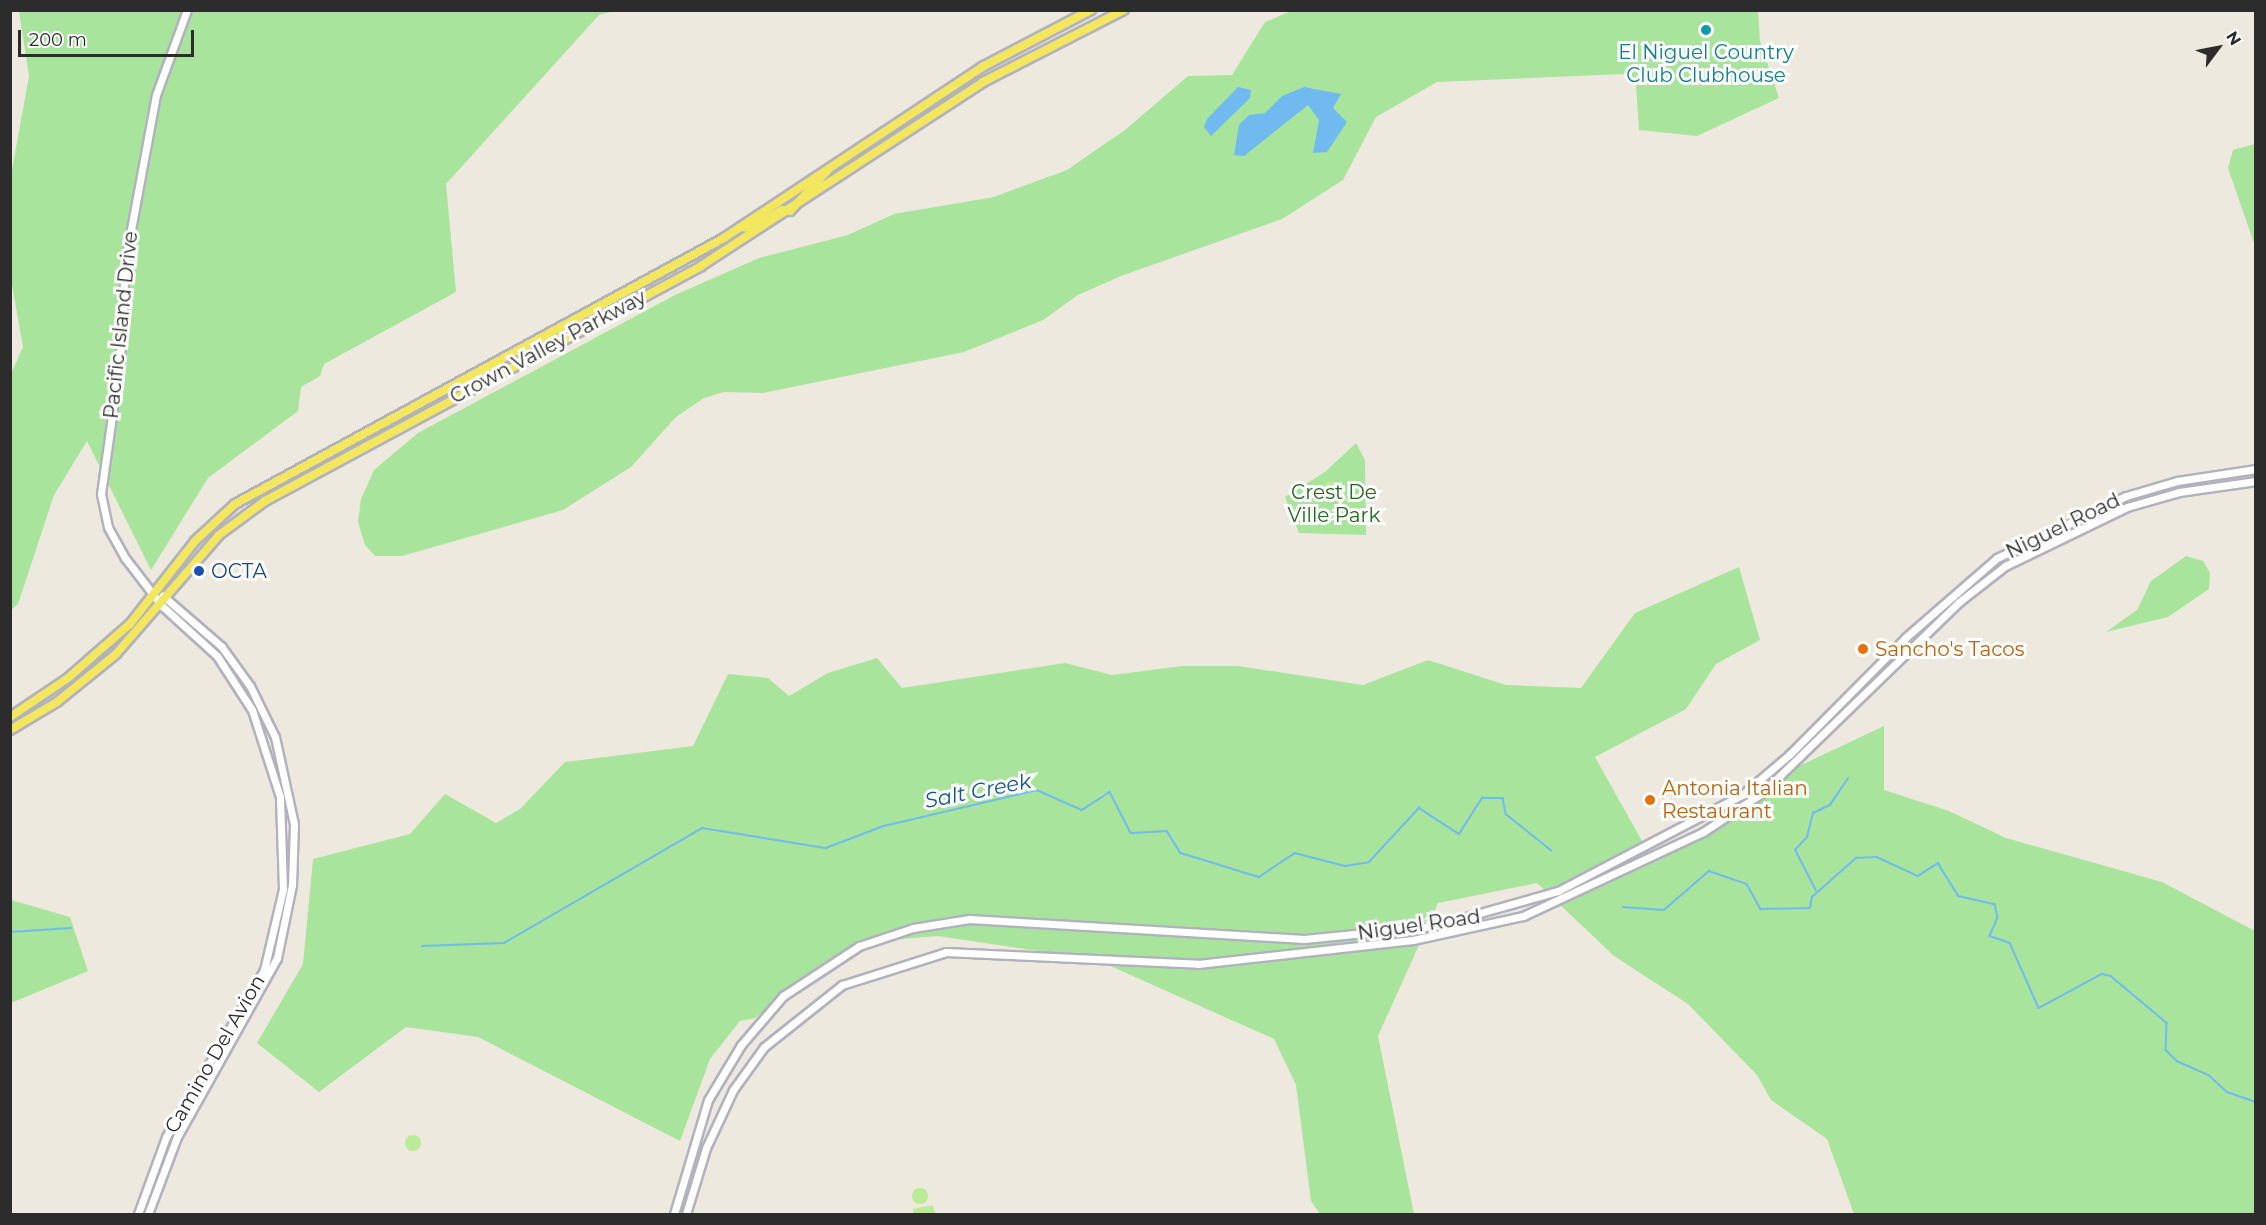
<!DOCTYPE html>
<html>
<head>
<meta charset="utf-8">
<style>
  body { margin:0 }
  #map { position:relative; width:2266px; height:1225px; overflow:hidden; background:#eee9de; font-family:Montserrat,sans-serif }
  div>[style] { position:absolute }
  .green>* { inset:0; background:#a8e49b }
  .pitch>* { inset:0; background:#baeb97 }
  .round { border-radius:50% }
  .water>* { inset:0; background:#71baf0 }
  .stream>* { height:1.5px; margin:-0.75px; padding:0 0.75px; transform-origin:0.75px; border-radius:0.75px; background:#71baf0 }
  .roads { filter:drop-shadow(2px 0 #b2b2bf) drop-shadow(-2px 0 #b2b2bf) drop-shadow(0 2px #b2b2bf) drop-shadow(0 -2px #b2b2bf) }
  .secondary>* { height:7px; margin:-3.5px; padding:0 3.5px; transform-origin:3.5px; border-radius:3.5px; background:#fff }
  .primary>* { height:8px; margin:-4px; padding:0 4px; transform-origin:4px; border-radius:4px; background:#f2e75f }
  .dots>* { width:16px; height:16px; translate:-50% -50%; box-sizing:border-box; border:3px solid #fff; border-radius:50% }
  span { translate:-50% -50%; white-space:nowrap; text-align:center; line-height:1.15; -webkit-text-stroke:6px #fff; paint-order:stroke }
  .culture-label { font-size:20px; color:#0d838f }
  .street-label { font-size:20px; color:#2c2c2c }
  .park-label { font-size:20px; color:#1e6b1a }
  .transit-label { font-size:20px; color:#164399 }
  .left { translate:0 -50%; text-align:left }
  .food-label { font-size:20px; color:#c56008 }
  .water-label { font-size:21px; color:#0d559f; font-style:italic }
  .frame { position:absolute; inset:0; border:12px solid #2c2c2c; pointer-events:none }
  .north { position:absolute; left:2188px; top:18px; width:60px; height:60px; -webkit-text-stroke:4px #fff; paint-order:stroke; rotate:58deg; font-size:16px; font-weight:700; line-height:24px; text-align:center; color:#2c2c2c }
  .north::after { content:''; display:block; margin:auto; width:21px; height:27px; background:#2c2c2c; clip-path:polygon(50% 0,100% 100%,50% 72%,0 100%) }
  .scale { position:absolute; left:18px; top:30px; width:176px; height:27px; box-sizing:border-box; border:3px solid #2c2c2c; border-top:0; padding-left:8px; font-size:18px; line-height:21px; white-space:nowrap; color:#2c2c2c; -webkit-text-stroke:4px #fff; paint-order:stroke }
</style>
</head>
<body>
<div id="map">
  <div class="green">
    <i style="clip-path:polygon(19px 11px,616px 11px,599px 15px,446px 184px,456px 292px,324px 364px,320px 376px,301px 387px,298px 411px,208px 478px,151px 570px,87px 441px,54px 495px,18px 604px,11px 610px,10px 376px,23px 347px,11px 279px,10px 181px,29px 76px)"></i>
    <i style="clip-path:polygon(1758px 11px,1760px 41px,1779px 98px,1697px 136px,1639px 130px,1636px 84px,1623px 74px,1437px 82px,1376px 117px,1343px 180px,1282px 219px,1121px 276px,1078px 295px,1043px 320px,964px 352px,763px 393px,724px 392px,704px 398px,676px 417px,631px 467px,563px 510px,402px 556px,375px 556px,365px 545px,358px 522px,361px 499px,374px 470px,418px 433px,675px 295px,759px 258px,848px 235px,894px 214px,994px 197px,1067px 170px,1125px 130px,1188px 76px,1232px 75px,1265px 22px,1289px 12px)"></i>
    <i style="clip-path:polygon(2255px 144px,2256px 246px,2255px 246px,2228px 168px,2233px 150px)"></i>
    <i style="clip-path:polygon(1356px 443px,1365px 460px,1366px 535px,1299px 533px,1285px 497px,1325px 472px)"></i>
    <i style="clip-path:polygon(2186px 556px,2203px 561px,2210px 573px,2209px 589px,2168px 617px,2106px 632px,2137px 610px,2151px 581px)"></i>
    <i style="clip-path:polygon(1739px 567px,1760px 640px,1716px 664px,1686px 709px,1595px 757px,1652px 859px,1756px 803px,1797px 767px,1884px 726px,1884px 790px,1949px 811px,2006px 838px,2162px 882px,2255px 931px,2255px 1214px,1854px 1214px,1827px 1139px,1771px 1100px,1757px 1075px,1688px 1004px,1614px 956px,1537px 883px,1438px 903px,1378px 1036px,1414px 1214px,1320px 1214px,1311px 1201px,1296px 1085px,1274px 1039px,1097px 960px,938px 936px,856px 943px,755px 1018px,740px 1021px,710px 1059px,680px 1141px,478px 1037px,406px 1027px,319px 1092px,257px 1043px,303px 964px,313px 859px,410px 834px,445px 794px,496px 823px,520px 809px,565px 762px,693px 746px,728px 674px,768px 678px,789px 696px,828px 673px,877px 658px,902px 688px,1065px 663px,1112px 675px,1183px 666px,1238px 666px,1363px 685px,1428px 660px,1506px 685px,1581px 688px,1635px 613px)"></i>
    <i style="clip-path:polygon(11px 900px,70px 917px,88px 971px,11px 1003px)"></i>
  </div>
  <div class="pitch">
    <i class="round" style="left:1324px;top:481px;width:14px;height:14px"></i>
    <i class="round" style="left:405px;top:1135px;width:16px;height:16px"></i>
    <i class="round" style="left:912px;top:1188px;width:16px;height:16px"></i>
    <i style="clip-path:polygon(933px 1205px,935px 1214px,914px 1214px,913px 1209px)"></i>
  </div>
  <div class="water">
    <i style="clip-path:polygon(1238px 87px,1251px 90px,1250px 98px,1211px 136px,1204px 127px,1207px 119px)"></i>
    <i style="clip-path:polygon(1304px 87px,1341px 94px,1333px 108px,1347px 122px,1327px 152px,1313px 153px,1319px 120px,1308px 105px,1244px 156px,1234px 155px,1239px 125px,1249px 115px,1265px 113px,1282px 96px)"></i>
  </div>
  <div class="stream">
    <i style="left:1816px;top:891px;width:46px;rotate:-117.1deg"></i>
    <i style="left:1795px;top:850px;width:18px;rotate:-47deg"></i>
    <i style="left:1807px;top:837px;width:25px;rotate:-76deg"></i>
    <i style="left:1813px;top:813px;width:19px;rotate:-25deg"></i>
    <i style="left:1830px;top:805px;width:32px;rotate:-56deg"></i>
    <i style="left:1623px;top:907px;width:41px;rotate:4.2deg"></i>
    <i style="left:1664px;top:910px;width:60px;rotate:-40.9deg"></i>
    <i style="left:1709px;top:871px;width:40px;rotate:18.9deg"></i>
    <i style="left:1747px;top:884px;width:29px;rotate:61deg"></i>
    <i style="left:1761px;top:909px;width:49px;rotate:-1.2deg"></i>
    <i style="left:1810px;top:908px;width:11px;rotate:-80deg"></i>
    <i style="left:1812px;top:897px;width:59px;rotate:-41.6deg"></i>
    <i style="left:1856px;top:858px;width:21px;rotate:-3deg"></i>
    <i style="left:1877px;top:857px;width:45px;rotate:24.9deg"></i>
    <i style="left:1918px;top:876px;width:24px;rotate:-33deg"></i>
    <i style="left:1938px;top:863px;width:39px;rotate:58deg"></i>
    <i style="left:1959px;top:896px;width:37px;rotate:13deg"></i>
    <i style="left:1995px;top:904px;width:14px;rotate:78deg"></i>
    <i style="left:1998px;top:918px;width:20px;rotate:114deg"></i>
    <i style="left:1990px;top:936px;width:21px;rotate:19deg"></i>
    <i style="left:2010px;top:943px;width:71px;rotate:66deg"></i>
    <i style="left:2039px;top:1008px;width:72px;rotate:-28.4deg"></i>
    <i style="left:2102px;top:974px;width:9px;rotate:13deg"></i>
    <i style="left:2111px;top:976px;width:73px;rotate:40deg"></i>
    <i style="left:2167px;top:1023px;width:27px;rotate:92deg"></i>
    <i style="left:2166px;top:1050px;width:16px;rotate:45deg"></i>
    <i style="left:2177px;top:1061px;width:36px;rotate:24deg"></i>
    <i style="left:2210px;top:1076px;width:23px;rotate:43deg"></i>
    <i style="left:2227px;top:1092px;width:31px;rotate:19deg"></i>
    <i style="left:10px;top:932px;width:61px;rotate:-3.8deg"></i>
    <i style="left:422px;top:946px;width:82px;rotate:-2.1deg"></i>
    <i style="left:504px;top:943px;width:229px;rotate:-30.1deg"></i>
    <i style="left:702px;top:828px;width:126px;rotate:9.2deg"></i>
    <i style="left:826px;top:848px;width:62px;rotate:-20.8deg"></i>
    <i style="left:884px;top:826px;width:157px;rotate:-13.2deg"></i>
    <i style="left:1037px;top:790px;width:49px;rotate:24deg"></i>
    <i style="left:1082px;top:810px;width:33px;rotate:-33deg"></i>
    <i style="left:1110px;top:792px;width:46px;rotate:62.9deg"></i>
    <i style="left:1131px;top:833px;width:36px;rotate:-3deg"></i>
    <i style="left:1167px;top:831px;width:26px;rotate:58deg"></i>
    <i style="left:1181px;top:853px;width:82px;rotate:17.1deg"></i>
    <i style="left:1259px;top:877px;width:43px;rotate:-33.7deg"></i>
    <i style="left:1295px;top:853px;width:52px;rotate:14.6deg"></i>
    <i style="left:1345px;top:866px;width:24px;rotate:-9deg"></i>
    <i style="left:1369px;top:862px;width:74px;rotate:-47.2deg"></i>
    <i style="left:1419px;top:808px;width:48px;rotate:33deg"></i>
    <i style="left:1459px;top:834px;width:43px;rotate:-57.4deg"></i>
    <i style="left:1482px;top:798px;width:21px"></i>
    <i style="left:1503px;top:798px;width:16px;rotate:79deg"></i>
    <i style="left:1506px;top:814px;width:58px;rotate:38.7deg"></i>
  </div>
  <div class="roads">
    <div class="secondary">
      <i style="left:138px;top:1214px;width:82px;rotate:-70deg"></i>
      <i style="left:166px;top:1137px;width:194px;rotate:-59.6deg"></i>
      <i style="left:264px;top:970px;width:83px;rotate:-76.8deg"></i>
      <i style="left:283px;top:889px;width:92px;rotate:-91.9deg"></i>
      <i style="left:280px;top:797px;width:91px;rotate:-107.8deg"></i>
      <i style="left:252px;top:710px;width:64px;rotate:-122.9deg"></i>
      <i style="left:217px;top:656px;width:74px;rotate:-137.7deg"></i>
      <i style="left:162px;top:606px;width:61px;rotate:-127.6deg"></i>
      <i style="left:125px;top:558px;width:35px;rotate:-119deg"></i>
      <i style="left:108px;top:527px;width:34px;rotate:-102deg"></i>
      <i style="left:101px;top:494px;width:136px;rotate:-82deg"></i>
      <i style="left:120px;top:359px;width:97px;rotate:-87deg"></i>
      <i style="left:125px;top:262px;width:170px;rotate:-79.5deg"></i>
      <i style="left:156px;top:95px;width:90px;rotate:-70deg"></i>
      <i style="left:148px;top:1214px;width:82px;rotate:-69.4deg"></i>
      <i style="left:177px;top:1137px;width:205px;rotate:-60.8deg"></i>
      <i style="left:277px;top:958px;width:75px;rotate:-78.4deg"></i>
      <i style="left:292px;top:885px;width:61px;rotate:-88.1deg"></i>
      <i style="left:294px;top:824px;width:89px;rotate:-102.3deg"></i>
      <i style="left:275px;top:737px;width:57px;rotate:-116.1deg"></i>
      <i style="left:250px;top:686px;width:49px;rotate:-125.9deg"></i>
      <i style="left:221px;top:646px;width:77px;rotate:-139.2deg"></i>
      <i style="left:674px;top:1214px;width:119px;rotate:-73.4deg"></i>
      <i style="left:708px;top:1100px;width:64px;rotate:-59deg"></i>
      <i style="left:741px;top:1045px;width:65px;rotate:-49.4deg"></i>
      <i style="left:783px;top:996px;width:91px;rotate:-33.3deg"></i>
      <i style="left:859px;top:946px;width:57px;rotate:-18.4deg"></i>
      <i style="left:913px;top:928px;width:57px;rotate:-9.1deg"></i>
      <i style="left:969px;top:919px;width:336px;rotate:3.4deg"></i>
      <i style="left:1304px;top:939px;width:131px;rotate:-5.7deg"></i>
      <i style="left:1434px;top:926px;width:129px;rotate:-15.8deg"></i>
      <i style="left:1558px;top:891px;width:208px;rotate:-27.6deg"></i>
      <i style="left:1742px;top:795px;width:63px;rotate:-40.5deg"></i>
      <i style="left:1790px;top:754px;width:163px;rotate:-45.2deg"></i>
      <i style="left:1905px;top:638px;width:122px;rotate:-41deg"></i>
      <i style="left:1997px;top:558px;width:143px;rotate:-25.7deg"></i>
      <i style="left:2126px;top:496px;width:53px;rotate:-16.4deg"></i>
      <i style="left:2177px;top:481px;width:80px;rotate:-8.6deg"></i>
      <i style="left:686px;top:1214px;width:69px;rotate:-73.1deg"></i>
      <i style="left:706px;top:1148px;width:64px;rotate:-65deg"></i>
      <i style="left:733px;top:1090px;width:53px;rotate:-54.2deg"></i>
      <i style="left:764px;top:1047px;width:100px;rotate:-38.5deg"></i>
      <i style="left:842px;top:985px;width:109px;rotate:-17.6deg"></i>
      <i style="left:946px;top:952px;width:252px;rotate:2.7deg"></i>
      <i style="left:1198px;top:964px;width:216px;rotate:-6.4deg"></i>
      <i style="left:1413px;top:940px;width:113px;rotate:-12.3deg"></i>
      <i style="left:1523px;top:916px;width:199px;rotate:-25deg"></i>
      <i style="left:1703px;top:832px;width:71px;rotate:-33.5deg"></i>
      <i style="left:1762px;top:793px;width:274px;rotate:-44.1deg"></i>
      <i style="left:1959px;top:602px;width:58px;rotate:-38deg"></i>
      <i style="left:2005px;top:566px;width:136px;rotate:-25.8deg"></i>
      <i style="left:2127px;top:507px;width:54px;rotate:-16.1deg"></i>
      <i style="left:2179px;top:492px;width:78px;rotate:-8.1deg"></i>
    </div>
    <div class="primary">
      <i style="left:790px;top:211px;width:54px;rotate:-47.2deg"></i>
      <i style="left:741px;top:227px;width:10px;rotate:6deg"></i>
      <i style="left:751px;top:228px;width:36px;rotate:-30deg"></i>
      <i style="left:782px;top:210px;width:8px;rotate:7deg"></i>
      <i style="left:529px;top:344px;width:29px;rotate:-12deg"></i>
      <i style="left:10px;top:717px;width:70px;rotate:-33.9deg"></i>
      <i style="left:68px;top:678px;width:82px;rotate:-41.1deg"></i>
      <i style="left:130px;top:624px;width:105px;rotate:-51.9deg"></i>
      <i style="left:195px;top:541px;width:54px;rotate:-42.8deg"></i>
      <i style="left:235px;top:504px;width:557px;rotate:-28.54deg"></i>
      <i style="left:724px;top:238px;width:310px;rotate:-33.5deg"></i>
      <i style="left:982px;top:67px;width:123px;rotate:-27.6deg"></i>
      <i style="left:10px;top:730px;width:55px;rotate:-30.8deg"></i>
      <i style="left:57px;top:702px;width:76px;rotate:-39.1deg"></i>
      <i style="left:116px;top:654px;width:157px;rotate:-49.1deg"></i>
      <i style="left:219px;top:535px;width:57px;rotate:-36.5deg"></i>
      <i style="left:265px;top:501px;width:495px;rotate:-28.3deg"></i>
      <i style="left:701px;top:266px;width:337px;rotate:-33.1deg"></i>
      <i style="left:983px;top:82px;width:158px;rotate:-27.1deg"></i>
    </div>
  </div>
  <div class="dots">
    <i style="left:1706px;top:30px;background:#0f9aa8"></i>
    <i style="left:199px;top:571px;background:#1a4fb4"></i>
    <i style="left:1863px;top:649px;background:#e8710a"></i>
    <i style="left:1650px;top:800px;background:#e8710a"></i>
  </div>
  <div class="culture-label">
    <span style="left:1706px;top:64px">El Niguel Country<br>Club Clubhouse</span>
  </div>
  <div class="street-label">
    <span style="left:121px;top:325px;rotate:-84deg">Pacific Island Drive</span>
    <span style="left:548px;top:347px;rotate:-28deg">Crown Valley Parkway</span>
    <span style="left:2063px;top:526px;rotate:-26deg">Niguel Road</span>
    <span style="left:1419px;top:925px;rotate:-8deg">Niguel Road</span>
    <span style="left:215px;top:1054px;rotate:-60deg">Camino Del Avion</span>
  </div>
  <div class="park-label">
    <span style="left:1334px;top:504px">Crest De<br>Ville Park</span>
  </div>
  <div class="transit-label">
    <span class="left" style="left:211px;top:571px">OCTA</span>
  </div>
  <div class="food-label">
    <span class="left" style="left:1875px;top:649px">Sancho's Tacos</span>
    <span class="left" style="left:1662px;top:800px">Antonia Italian<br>Restaurant</span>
  </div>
  <div class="water-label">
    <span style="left:978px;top:791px;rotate:-11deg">Salt Creek</span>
  </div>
  <div class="frame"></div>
  <div class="north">N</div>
  <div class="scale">200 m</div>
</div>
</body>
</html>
